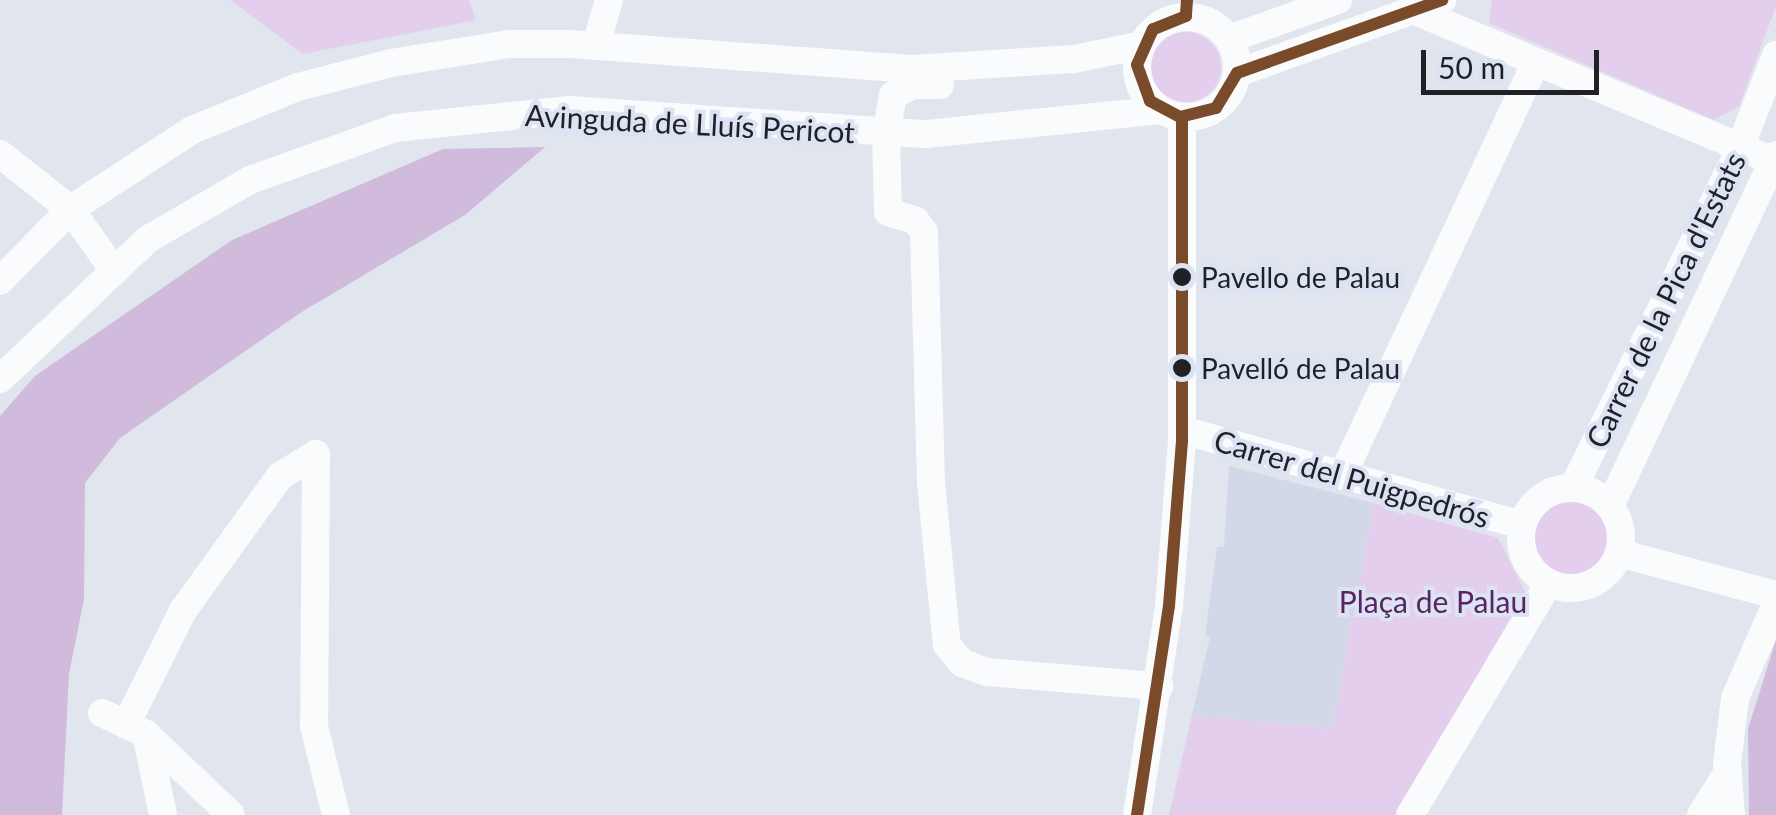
<!DOCTYPE html>
<html>
<head>
<meta charset="utf-8">
<style>
  body { margin:0 }
  #map { position:relative; width:1776px; height:815px; overflow:hidden; background:#e1e5ed; font-family:Lato,sans-serif }
  div>[style] { position:absolute }
  .built>* { inset:0; background:#d2d8e7 }
  .green>* { inset:0; background:#e3ceee }
  .round { border-radius:50% }
  .forest>* { inset:0; background:#d1bbdc }
  .minor>* { height:28px; margin:-14px; padding:0 14px; transform-origin:14px; border-radius:14px; background:#fafbfc }
  .minor>.ring { margin:-14px; padding:0; box-sizing:content-box; background:none; border:28px solid #fafbfc; border-radius:50% }
  .bus-1>* { height:12px; margin:-6px; padding:0 6px; transform-origin:6px; border-radius:6px; background:#7a4b2a }
  .dots>* { width:28px; height:28px; translate:-50% -50%; box-sizing:border-box; border:5px solid #dce3f2; border-radius:50% }
  span { translate:-50% -50%; white-space:nowrap; text-align:center; line-height:1.15; -webkit-text-stroke:8px #dce3f2; paint-order:stroke }
  .bus-label { font-size:28px; color:#1f2127 }
  .left { translate:0 -50%; text-align:left }
  .street-label { font-size:30px; color:#1f2127 }
  .park-label { font-size:30px; color:#582463 }
  .scale { position:absolute; left:1421px; top:50px; width:178px; height:45px; box-sizing:border-box; border:5px solid #1f2127; border-top:0; padding-left:12px; font-size:30px; line-height:35px; white-space:nowrap; color:#1f2127; -webkit-text-stroke:8px #dce3f2; paint-order:stroke }
</style>
</head>
<body>
<div id="map">
  <div class="built">
    <i style="clip-path:polygon(1229px 466px,1374px 503px,1332px 729px,1192px 715px,1210px 637px,1205px 635px,1217px 547px,1224px 547px)"></i>
  </div>
  <div class="green">
    <i style="clip-path:polygon(230px 0,469px 0,476px 20px,303px 54px)"></i>
    <i style="clip-path:polygon(1492px 0,1776px 0,1776px 6px,1739px 106px,1714px 120px,1489px 23px)"></i>
    <i class="round" style="left:1151px;top:32px;width:70px;height:70px"></i>
    <i class="round" style="left:1531px;top:500px;width:78px;height:78px"></i>
    <i style="clip-path:polygon(1374px 503px,1498px 538px,1525px 592px,1398px 815px,1169px 815px,1192px 715px,1332px 729px)"></i>
  </div>
  <div class="forest">
    <i style="clip-path:polygon(545px 147px,465px 215px,300px 313px,120px 438px,85px 483px,84px 599px,69px 674px,62px 815px,0 815px,0 416px,35px 376px,232px 240px,443px 149px)"></i>
    <i style="clip-path:polygon(1776px 640px,1776px 815px,1749px 815px,1748px 729px)"></i>
  </div>
  <div class="minor">
    <i style="left:1415px;top:11px;width:388px;rotate:22.7deg"></i>
    <i class="ring" style="left:1137px;top:17px;width:72px;height:72px"></i>
    <i style="left:1229px;top:39px;width:116px;rotate:-19.7deg"></i>
    <i style="left:596px;top:45px;width:47px;rotate:-73.9deg"></i>
    <i style="left:1237px;top:73px;width:218px;rotate:-19.6deg"></i>
    <i style="left:940px;top:85px;width:27px;rotate:180deg"></i>
    <i style="left:913px;top:85px;width:22px;rotate:153deg"></i>
    <i style="left:893px;top:95px;width:40px;rotate:100deg"></i>
    <i style="left:886px;top:134px;width:78px;rotate:88.5deg"></i>
    <i style="left:888px;top:212px;width:28px;rotate:17deg"></i>
    <i style="left:915px;top:220px;width:15px;rotate:53deg"></i>
    <i style="left:924px;top:232px;width:251px;rotate:88.4deg"></i>
    <i style="left:931px;top:483px;width:163px;rotate:84.4deg"></i>
    <i style="left:947px;top:645px;width:23px;rotate:50deg"></i>
    <i style="left:962px;top:663px;width:27px;rotate:20deg"></i>
    <i style="left:987px;top:672px;width:173px;rotate:4.7deg"></i>
    <i style="left:0;top:154px;width:90px;rotate:38.3deg"></i>
    <i style="left:71px;top:210px;width:71px;rotate:54.7deg"></i>
    <i style="left:0;top:281px;width:101px;rotate:-45.4deg"></i>
    <i style="left:71px;top:209px;width:145px;rotate:-33.1deg"></i>
    <i style="left:192px;top:130px;width:114px;rotate:-22.1deg"></i>
    <i style="left:298px;top:87px;width:96px;rotate:-14.5deg"></i>
    <i style="left:391px;top:63px;width:121px;rotate:-9.1deg"></i>
    <i style="left:510px;top:44px;width:61px"></i>
    <i style="left:571px;top:44px;width:341px;rotate:4.2deg"></i>
    <i style="left:911px;top:69px;width:163px;rotate:-3.5deg"></i>
    <i style="left:1074px;top:59px;width:69px;rotate:-11.6deg"></i>
    <i style="left:0;top:379px;width:204px;rotate:-43.4deg"></i>
    <i style="left:148px;top:239px;width:118px;rotate:-30deg"></i>
    <i style="left:250px;top:180px;width:154px;rotate:-19.7deg"></i>
    <i style="left:395px;top:128px;width:176px;rotate:-5.9deg"></i>
    <i style="left:570px;top:110px;width:357px;rotate:3.9deg"></i>
    <i style="left:926px;top:134px;width:236px;rotate:-5.8deg"></i>
    <i style="left:1182px;top:430px;width:353px;rotate:15.6deg"></i>
    <i style="left:316px;top:454px;width:272px;rotate:90.4deg"></i>
    <i style="left:314px;top:726px;width:92px;rotate:76.1deg"></i>
    <i style="left:1342px;top:476px;width:455px;rotate:-64.9deg"></i>
    <i class="ring" style="left:1521px;top:488px;width:72px;height:72px"></i>
    <i style="left:1573px;top:488px;width:379px;rotate:-63.8deg"></i>
    <i style="left:1740px;top:148px;width:100px;rotate:-68.8deg"></i>
    <i style="left:1611px;top:504px;width:386px;rotate:-64.7deg"></i>
    <i style="left:1619px;top:553px;width:163px;rotate:15deg"></i>
    <i style="left:102px;top:713px;width:49px;rotate:25.5deg"></i>
    <i style="left:146px;top:734px;width:117px;rotate:43.6deg"></i>
    <i style="left:126px;top:725px;width:126px;rotate:-63.6deg"></i>
    <i style="left:182px;top:612px;width:168px;rotate:-54.2deg"></i>
    <i style="left:280px;top:476px;width:42px;rotate:-31.4deg"></i>
    <i style="left:146px;top:734px;width:83px;rotate:78.1deg"></i>
    <i style="left:1137px;top:815px;width:211px;rotate:-81.3deg"></i>
    <i style="left:1169px;top:606px;width:167px;rotate:-85.5deg"></i>
    <i style="left:1182px;top:440px;width:323px;rotate:-90deg"></i>
    <i style="left:1410px;top:815px;width:270px;rotate:-59.1deg"></i>
    <i style="left:1701px;top:815px;width:51px;rotate:-57.9deg"></i>
    <i style="left:1731px;top:815px;width:51px;rotate:-94.5deg"></i>
    <i style="left:1727px;top:764px;width:66px;rotate:-83.1deg"></i>
    <i style="left:1735px;top:698px;width:103px;rotate:-66.4deg"></i>
  </div>
  <div class="bus-1">
    <i style="left:1187px;top:0;width:16px;rotate:94deg"></i>
    <i style="left:1186px;top:16px;width:35px;rotate:158deg"></i>
    <i style="left:1153px;top:29px;width:39px;rotate:114deg"></i>
    <i style="left:1137px;top:65px;width:38px;rotate:70deg"></i>
    <i style="left:1150px;top:101px;width:34px;rotate:28deg"></i>
    <i style="left:1180px;top:117px;width:37px;rotate:-14deg"></i>
    <i style="left:1216px;top:108px;width:41px;rotate:-59deg"></i>
    <i style="left:1237px;top:73px;width:218px;rotate:-19.6deg"></i>
    <i style="left:1137px;top:815px;width:211px;rotate:-81.3deg"></i>
    <i style="left:1169px;top:606px;width:167px;rotate:-85.5deg"></i>
    <i style="left:1182px;top:440px;width:323px;rotate:-90deg"></i>
  </div>
  <div class="dots">
    <i style="left:1182px;top:277px;background:#1f2127"></i>
    <i style="left:1182px;top:368px;background:#1f2127"></i>
  </div>
  <div class="bus-label">
    <span class="left" style="left:1201px;top:277px">Pavello de Palau</span>
    <span class="left" style="left:1201px;top:368px">Pavelló de Palau</span>
  </div>
  <div class="street-label">
    <span style="left:690px;top:123px;rotate:3deg">Avinguda de Lluís Pericot</span>
    <span style="left:1665px;top:300px;rotate:-64deg">Carrer de la Pica d'Estats</span>
    <span style="left:1352px;top:478px;rotate:16deg">Carrer del Puigpedrós</span>
  </div>
  <div class="park-label">
    <span style="left:1433px;top:601px">Plaça de Palau</span>
  </div>
  <div class="scale">50 m</div>
</div>
</body>
</html>
